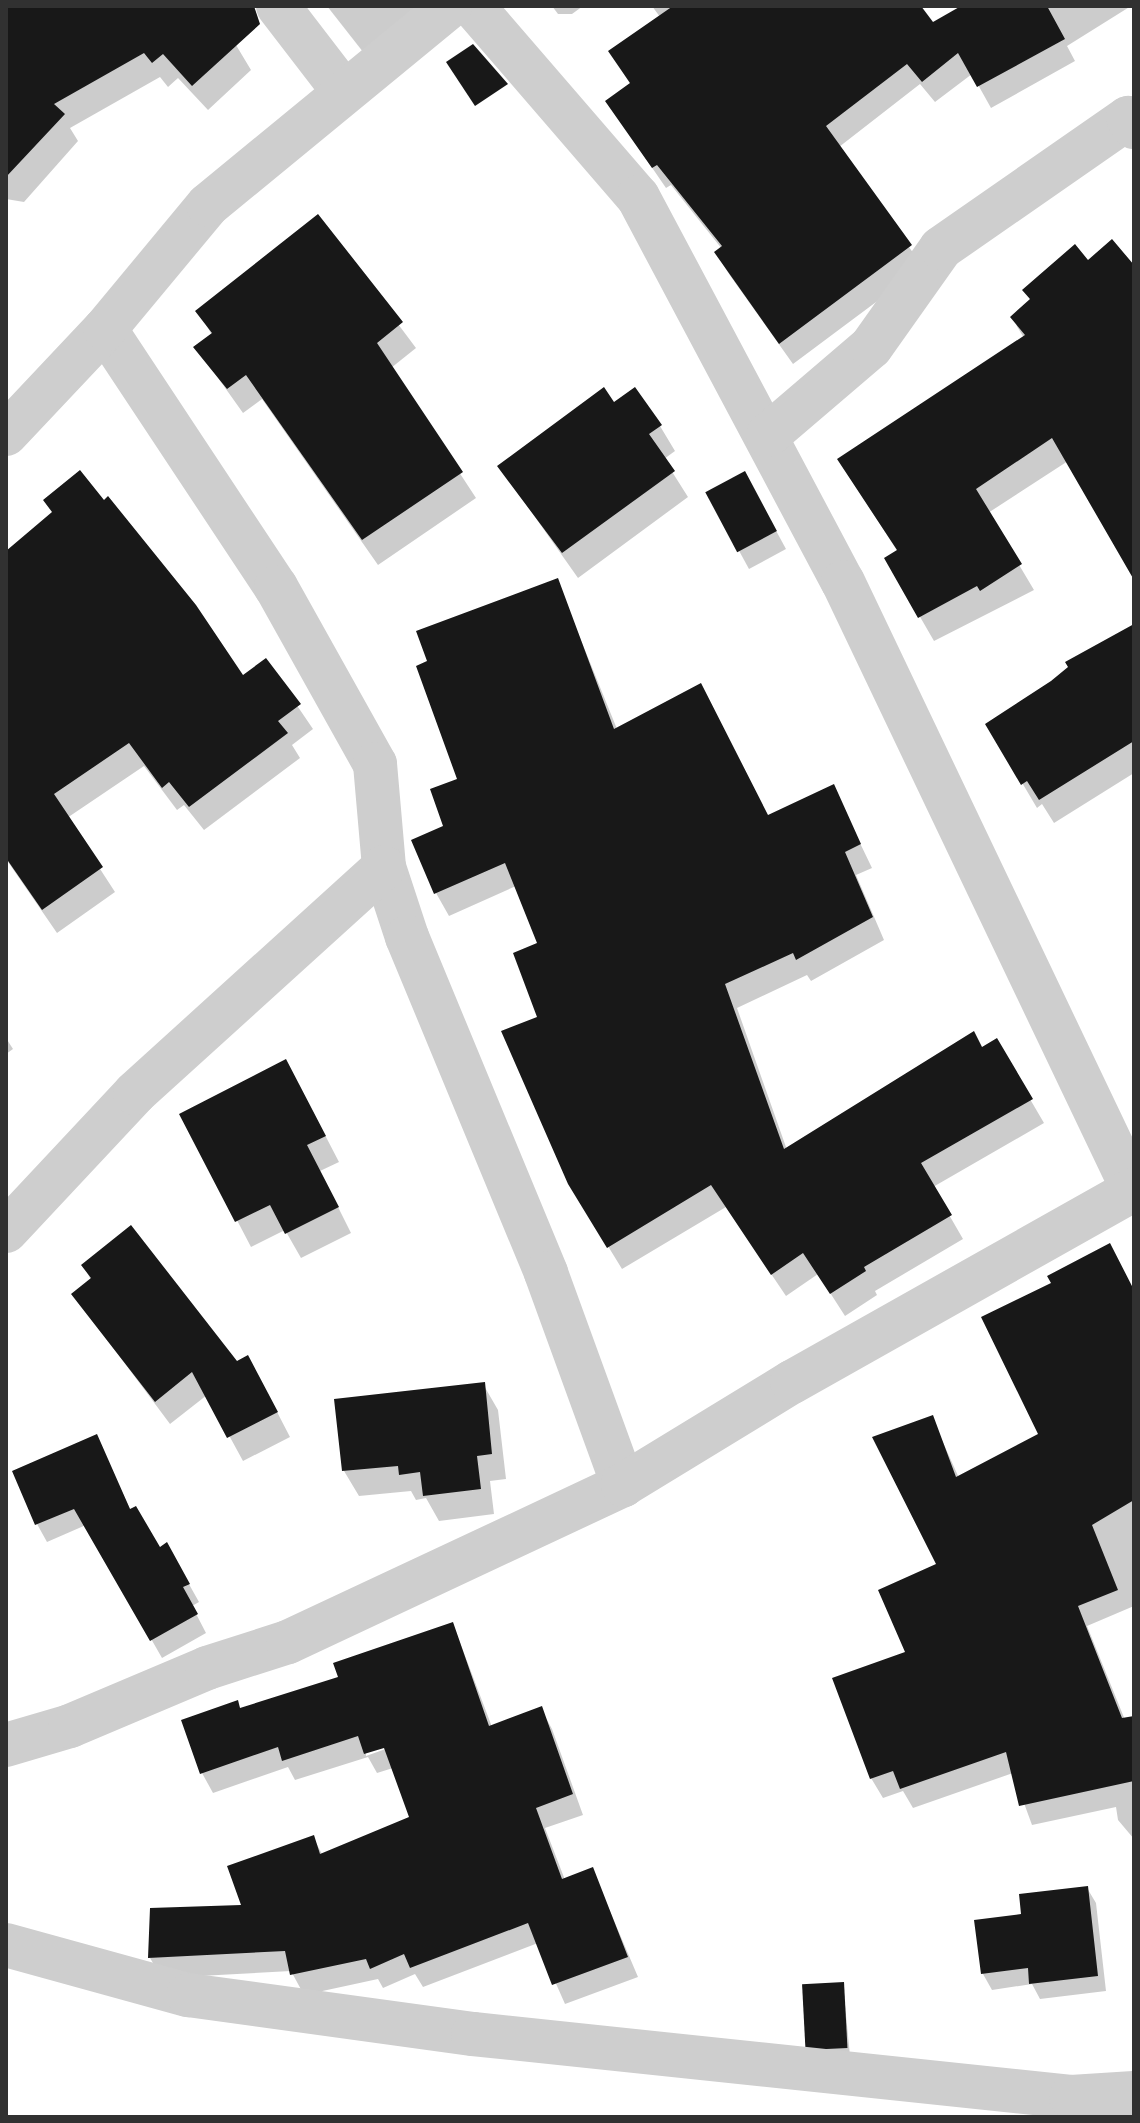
<!DOCTYPE html>
<html>
<head>
<meta charset="utf-8">
<style>
  body { margin:0 }
  #map { position:relative; width:1140px; height:2123px; overflow:hidden; background:#fff; font-family:"Work Sans",sans-serif }
  div>[style] { position:absolute }
  .shadow>* { inset:0; background:#0003 }
  .building>* { inset:0; background:#181818; transform-origin:0 0 }
  .minor>* { height:44px; margin:-22px; padding:0 22px; transform-origin:22px; border-radius:22px; background:#cecece }
  span { translate:-50% -50%; white-space:nowrap; text-align:center; line-height:1.15; -webkit-text-stroke:8px #fff; paint-order:stroke }
  .frame { position:absolute; inset:0; border:8px solid #313131; pointer-events:none }
</style>
</head>
<body>
<div id="map">
  <div class="shadow">
    <i style="clip-path:polygon(6px 6px,200px 6px,236px 45px,251px 70px,208px 110px,178px 78px,168px 87px,160px 77px,70px 128px,78px 141px,24px 202px,6px 199px)"></i>
    <i style="clip-path:polygon(327px 6px,429px 6px,367px 57px)"></i>
    <i style="clip-path:polygon(552px 6px,583px 6px,572px 14px,558px 14px)"></i>
    <i style="clip-path:polygon(652px 6px,918px 6px,932px 24px,965px 6px,1131px 6px,1067px 46px,1075px 61px,991px 108px,972px 74px,935px 102px,920px 84px,839px 147px,923px 267px,793px 364px,729px 274px,716px 253px,722px 249px,671px 185px,666px 188px,607px 102px,631px 85px,610px 52px,660px 17px)"></i>
    <i style="clip-path:polygon(318px 217px,416px 348px,391px 368px,476px 498px,378px 565px,262px 399px,243px 413px,196px 347px,212px 335px,198px 311px)"></i>
    <i style="clip-path:polygon(1088px 263px,1134px 268px,1134px 561px,1068px 461px,988px 513px,1034px 590px,934px 641px,886px 558px,898px 552px,854px 484px,1024px 338px,1012px 318px,1031px 301px,1025px 291px)"></i>
    <i style="clip-path:polygon(614px 405px,660px 426px,675px 451px,664px 459px,688px 497px,578px 578px,499px 466px)"></i>
    <i style="clip-path:polygon(755px 492px,786px 549px,749px 569px,708px 494px)"></i>
    <i style="clip-path:polygon(557px 581px,617px 729px,768px 817px,833px 787px,872px 868px,856px 875px,884px 940px,811px 981px,807px 975px,737px 1008px,787px 1150px,996px 1041px,1044px 1123px,933px 1187px,963px 1239px,875px 1291px,877px 1295px,845px 1316px,818px 1274px,786px 1296px,726px 1207px,622px 1269px,584px 1207px,539px 944px,516px 886px,449px 916px,436px 893px,445px 827px,460px 780px)"></i>
    <i style="clip-path:polygon(1134px 625px,1134px 773px,1054px 823px,1042px 804px,1037px 808px,988px 725px)"></i>
    <i style="clip-path:polygon(6px 647px,243px 678px,266px 660px,313px 729px,292px 745px,300px 758px,204px 830px,184px 805px,177px 810px,144px 766px,67px 818px,115px 892px,57px 933px,6px 859px)"></i>
    <i style="clip-path:polygon(6px 1038px,13px 1049px,6px 1054px)"></i>
    <i style="clip-path:polygon(300px 1087px,339px 1162px,320px 1171px,351px 1233px,301px 1258px,285px 1230px,251px 1247px,182px 1115px)"></i>
    <i style="clip-path:polygon(83px 1265px,261px 1381px,290px 1437px,243px 1461px,207px 1395px,170px 1424px,73px 1294px,91px 1280px)"></i>
    <i style="clip-path:polygon(1134px 1291px,1134px 1606px,1087px 1626px,1125px 1720px,1134px 1718px,1134px 1839px,1118px 1820px,1116px 1807px,1032px 1825px,1013px 1773px,913px 1808px,903px 1791px,883px 1798px,871px 1778px,938px 1565px,932px 1418px,959px 1478px,1040px 1435px)"></i>
    <i style="clip-path:polygon(483px 1384px,498px 1410px,506px 1479px,490px 1481px,494px 1514px,439px 1521px,426px 1498px,416px 1500px,411px 1491px,359px 1496px,344px 1471px,336px 1401px)"></i>
    <i style="clip-path:polygon(96px 1436px,131px 1511px,159px 1550px,167px 1545px,199px 1602px,192px 1606px,206px 1633px,162px 1658px,86px 1525px,47px 1542px,37px 1524px)"></i>
    <i style="clip-path:polygon(evenodd,453px 1624px,492px 1727px,541px 1709px,552px 1729px,583px 1815px,545px 1828px,565px 1880px,592px 1869px,638px 1977px,565px 2004px,538px 1943px,423px 1987px,415px 1974px,383px 1988px,378px 1979px,304px 1995px,291px 1971px,162px 1978px,150px 1958px,244px 1907px,313px 1837px,323px 1856px,411px 1818px,393px 1768px,377px 1773px,368px 1757px,295px 1780px,288px 1767px,213px 1793px,202px 1773px,237px 1702px,241px 1710px,340px 1678px,453px 1624px,393px 1743px,394px 1746px,366px 1756px,366px 1752px,393px 1743px)"></i>
    <i style="clip-path:polygon(1087px 1888px,1096px 1903px,1106px 1991px,1040px 1999px,1032px 1984px,992px 1990px,983px 1974px,976px 1922px,1023px 1916px)"></i>
    <i style="clip-path:polygon(843px 1984px,850px 2056px,812px 2052px,807px 2043px)"></i>
  </div>
  <div class="building">
    <i style="clip-path:polygon(6px 6px,254px 6px,260px 24px,192px 86px,163px 54px,152px 63px,144px 53px,54px 104px,65px 114px,6px 177px)"></i>
    <i style="clip-path:polygon(673px 6px,921px 6px,933px 22px,961px 6px,1047px 6px,1065px 39px,977px 87px,958px 53px,922px 82px,907px 64px,826px 126px,912px 245px,779px 344px,714px 252px,722px 246px,657px 165px,652px 168px,605px 101px,630px 83px,608px 51px)"></i>
    <i style="clip-path:polygon(473px 44px,508px 84px,475px 106px,446px 62px)"></i>
    <i style="clip-path:polygon(318px 214px,403px 322px,377px 343px,463px 472px,362px 540px,246px 375px,227px 389px,193px 347px,212px 333px,195px 311px)"></i>
    <i style="clip-path:polygon(1112px 239px,1134px 265px,1134px 580px,1052px 438px,976px 489px,1022px 564px,980px 591px,977px 586px,918px 618px,884px 558px,897px 550px,837px 459px,1025px 335px,1010px 317px,1030px 299px,1022px 290px,1075px 244px,1088px 260px)"></i>
    <i style="clip-path:polygon(604px 387px,614px 402px,635px 387px,662px 425px,649px 434px,675px 471px,562px 553px,497px 466px)"></i>
    <i style="clip-path:polygon(80px 470px,104px 500px,108px 496px,196px 605px,243px 675px,266px 658px,301px 704px,278px 721px,288px 733px,189px 807px,169px 782px,162px 788px,129px 743px,54px 794px,103px 867px,42px 910px,6px 858px,6px 551px,52px 512px,43px 500px)"></i>
    <i style="left:745px;top:471px;width:68px;height:45px;rotate:62deg"></i>
    <i style="clip-path:polygon(558px 578px,614px 729px,701px 683px,768px 815px,834px 784px,861px 844px,845px 852px,873px 917px,796px 960px,793px 953px,725px 984px,784px 1149px,974px 1031px,982px 1047px,997px 1038px,1033px 1099px,921px 1163px,952px 1215px,864px 1267px,866px 1271px,830px 1294px,803px 1253px,771px 1275px,711px 1185px,607px 1248px,568px 1184px,501px 1031px,537px 1017px,513px 953px,537px 943px,505px 863px,434px 894px,411px 840px,443px 826px,430px 789px,457px 779px,416px 666px,427px 661px,416px 631px)"></i>
    <i style="clip-path:polygon(1134px 624px,1134px 741px,1039px 800px,1027px 781px,1021px 785px,985px 724px,1051px 681px,1068px 667px,1065px 662px)"></i>
    <i style="clip-path:polygon(286px 1059px,326px 1136px,307px 1145px,339px 1207px,285px 1234px,270px 1205px,235px 1222px,179px 1114px)"></i>
    <i style="clip-path:polygon(131px 1225px,237px 1361px,248px 1355px,278px 1412px,227px 1438px,192px 1372px,155px 1402px,71px 1294px,91px 1278px,81px 1265px)"></i>
    <i style="clip-path:polygon(1110px 1243px,1134px 1290px,1134px 1500px,1092px 1525px,1118px 1590px,1078px 1606px,1122px 1718px,1134px 1716px,1134px 1781px,1019px 1806px,1006px 1752px,900px 1789px,893px 1771px,870px 1779px,832px 1678px,905px 1652px,878px 1590px,936px 1564px,872px 1437px,933px 1415px,956px 1477px,1038px 1434px,981px 1317px,1051px 1283px,1047px 1276px)"></i>
    <i style="clip-path:polygon(485px 1382px,492px 1454px,477px 1456px,481px 1489px,423px 1496px,420px 1472px,399px 1475px,398px 1466px,342px 1471px,334px 1399px)"></i>
    <i style="clip-path:polygon(97px 1434px,130px 1509px,136px 1506px,160px 1547px,167px 1542px,190px 1584px,183px 1587px,198px 1614px,150px 1641px,74px 1509px,35px 1525px,12px 1471px)"></i>
    <i style="clip-path:polygon(453px 1622px,489px 1726px,542px 1706px,573px 1794px,536px 1808px,562px 1879px,593px 1867px,628px 1957px,552px 1985px,528px 1923px,410px 1968px,404px 1954px,370px 1969px,366px 1959px,290px 1975px,285px 1951px,148px 1958px,150px 1908px,241px 1905px,227px 1866px,314px 1835px,320px 1854px,409px 1817px,384px 1748px,364px 1754px,358px 1736px,282px 1761px,278px 1747px,200px 1774px,181px 1720px,238px 1700px,240px 1708px,338px 1677px,333px 1663px)"></i>
    <i style="clip-path:polygon(1088px 1886px,1098px 1976px,1029px 1984px,1028px 1968px,981px 1974px,974px 1920px,1021px 1914px,1019px 1894px)"></i>
    <i style="left:844px;top:1982px;width:66px;height:42px;rotate:87deg"></i>
  </div>
  <div class="minor">
    <i style="left:278px;top:6px;width:108px;rotate:52.5deg"></i>
    <i style="left:473px;top:6px;width:252px;rotate:49.2deg"></i>
    <i style="left:638px;top:197px;width:436px;rotate:62deg"></i>
    <i style="left:843px;top:582px;width:674px;rotate:64.5deg"></i>
    <i style="left:105px;top:329px;width:310px;rotate:56.5deg"></i>
    <i style="left:276px;top:587px;width:203px;rotate:60.8deg"></i>
    <i style="left:375px;top:764px;width:103px;rotate:85deg"></i>
    <i style="left:384px;top:867px;width:74px;rotate:71.8deg"></i>
    <i style="left:407px;top:937px;width:364px;rotate:67.5deg"></i>
    <i style="left:546px;top:1273px;width:226px;rotate:70deg"></i>
    <i style="left:6px;top:434px;width:144px;rotate:-46.7deg"></i>
    <i style="left:105px;top:329px;width:161px;rotate:-50.3deg"></i>
    <i style="left:208px;top:205px;width:313px;rotate:-39.4deg"></i>
    <i style="left:768px;top:435px;width:135px;rotate:-40.5deg"></i>
    <i style="left:871px;top:347px;width:121px;rotate:-54.7deg"></i>
    <i style="left:941px;top:248px;width:228px;rotate:-34.8deg"></i>
    <i style="left:1128px;top:118px;width:11px;rotate:56deg"></i>
    <i style="left:6px;top:1231px;width:189px;rotate:-46.9deg"></i>
    <i style="left:135px;top:1093px;width:336px;rotate:-42.2deg"></i>
    <i style="left:6px;top:1745px;width:67px;rotate:-16.5deg"></i>
    <i style="left:70px;top:1726px;width:149px;rotate:-22.9deg"></i>
    <i style="left:207px;top:1668px;width:85px;rotate:-17.8deg"></i>
    <i style="left:288px;top:1642px;width:370px;rotate:-25.1deg"></i>
    <i style="left:623px;top:1485px;width:198px;rotate:-31.4deg"></i>
    <i style="left:792px;top:1382px;width:393px;rotate:-29.4deg"></i>
    <i style="left:6px;top:1945px;width:189px;rotate:15.4deg"></i>
    <i style="left:188px;top:1995px;width:288px;rotate:7.8deg"></i>
    <i style="left:473px;top:2034px;width:601px;rotate:6.01deg"></i>
    <i style="left:1071px;top:2097px;width:63px;rotate:-3.6deg"></i>
  </div>
  <div class="frame"></div>
</div>
</body>
</html>
